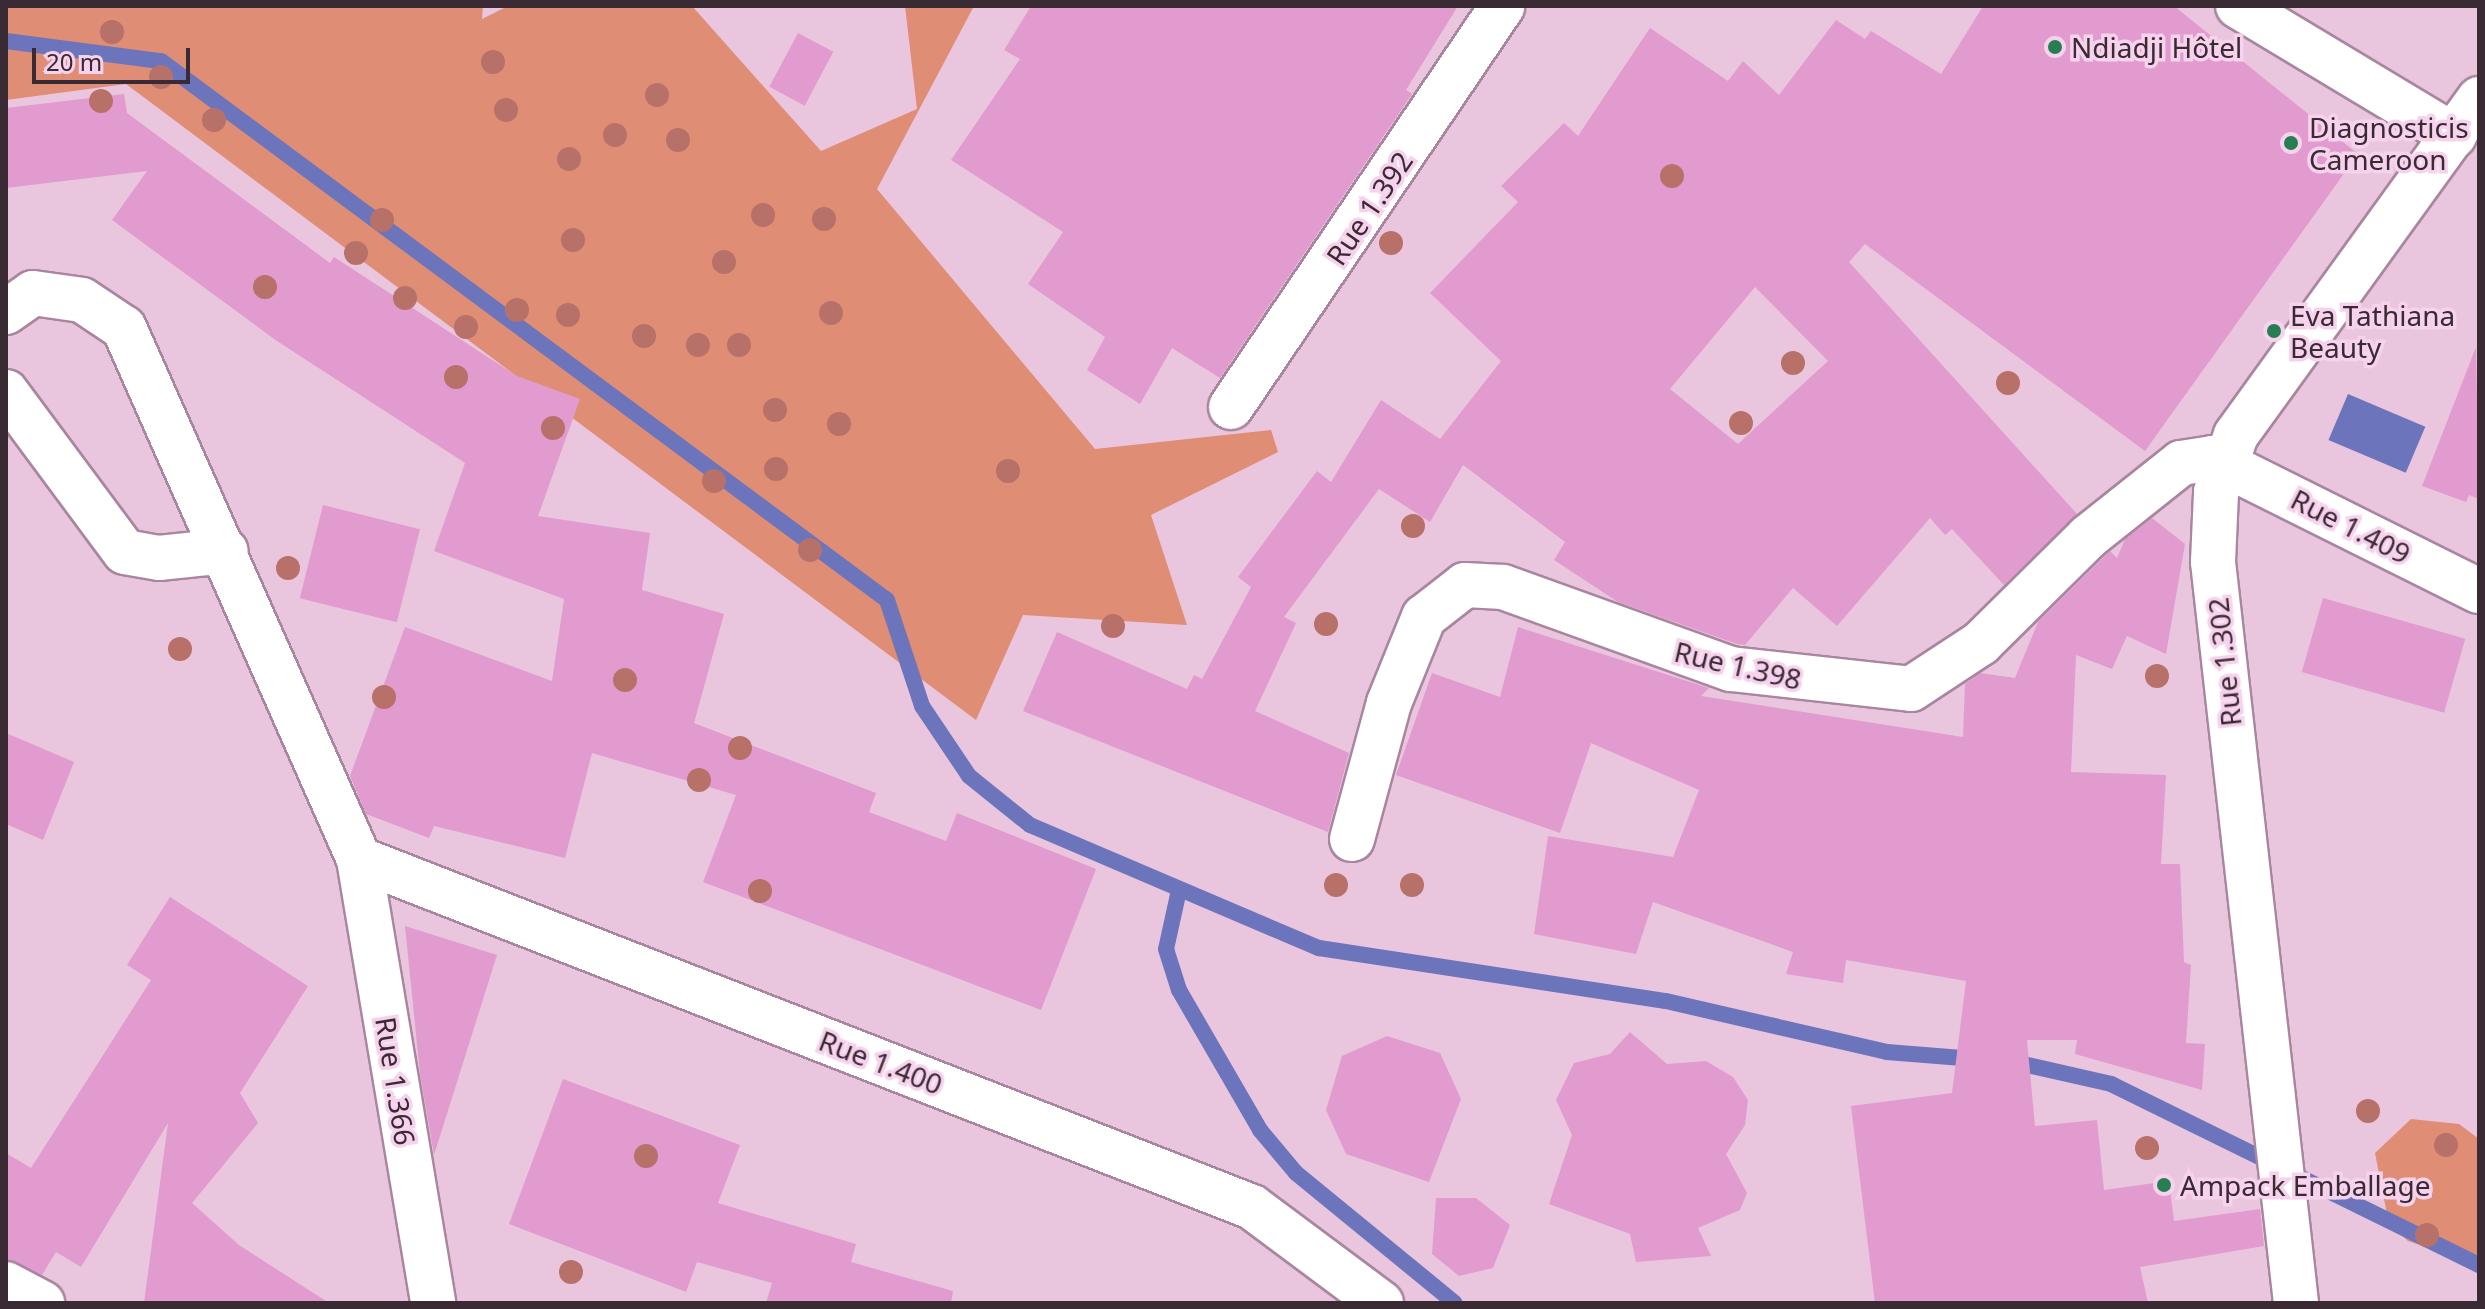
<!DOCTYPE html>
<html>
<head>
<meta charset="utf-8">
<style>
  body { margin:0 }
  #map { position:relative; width:2485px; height:1309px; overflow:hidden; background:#eac5de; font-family:"Noto Sans",sans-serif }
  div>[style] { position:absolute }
  .forest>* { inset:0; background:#df8d74 }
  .water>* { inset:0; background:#6c75bb; transform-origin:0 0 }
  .stream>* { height:16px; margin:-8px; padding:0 8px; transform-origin:8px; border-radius:8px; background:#6c75bb }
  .building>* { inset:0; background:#e29bcf; transform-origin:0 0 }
  .roads { filter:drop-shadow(2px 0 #a9869f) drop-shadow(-2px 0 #a9869f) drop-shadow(0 2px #a9869f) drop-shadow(0 -2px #a9869f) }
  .minor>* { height:44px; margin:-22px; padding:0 22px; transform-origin:22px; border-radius:22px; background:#fff }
  .trees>* { width:24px; height:24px; margin:-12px; border-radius:50%; background:#b77169 }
  .dots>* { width:22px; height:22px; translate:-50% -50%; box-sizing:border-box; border:4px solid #f7d2ec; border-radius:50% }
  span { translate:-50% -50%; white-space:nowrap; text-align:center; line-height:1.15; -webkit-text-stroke:7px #f7d2ec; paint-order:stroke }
  .poi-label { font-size:28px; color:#392a34 }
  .left { translate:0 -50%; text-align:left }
  .street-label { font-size:28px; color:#392a34 }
  .frame { position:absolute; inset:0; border:8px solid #392a34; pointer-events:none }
  .scale { position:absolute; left:32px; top:48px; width:158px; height:36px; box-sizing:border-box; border:4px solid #392a34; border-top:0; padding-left:10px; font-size:24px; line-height:28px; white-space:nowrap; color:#392a34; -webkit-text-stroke:6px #f7d2ec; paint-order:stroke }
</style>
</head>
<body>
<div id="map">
  <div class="forest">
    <i style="clip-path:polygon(6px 6px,483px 6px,482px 19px,508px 6px,692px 6px,821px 151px,917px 109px,905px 6px,974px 6px,877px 189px,1095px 449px,1271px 430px,1278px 452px,1151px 515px,1187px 625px,1023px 615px,976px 720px,126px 84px,6px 100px)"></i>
    <i style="clip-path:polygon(2411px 1119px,2459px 1124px,2479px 1139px,2479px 1265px,2408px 1241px,2389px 1224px,2375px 1153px)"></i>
  </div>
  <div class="water">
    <i style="left:2348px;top:394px;width:84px;height:50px;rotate:23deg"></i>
  </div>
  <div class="stream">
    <i style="left:6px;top:41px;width:156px;rotate:7.4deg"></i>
    <i style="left:161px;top:61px;width:904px;rotate:36.59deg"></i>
    <i style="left:887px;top:600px;width:112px;rotate:71.7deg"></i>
    <i style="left:922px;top:706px;width:84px;rotate:56.1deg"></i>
    <i style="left:969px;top:776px;width:78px;rotate:38.8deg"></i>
    <i style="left:1030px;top:825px;width:314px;rotate:23.1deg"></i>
    <i style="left:1319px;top:948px;width:351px;rotate:8.7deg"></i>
    <i style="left:1666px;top:1001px;width:227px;rotate:13deg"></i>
    <i style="left:1887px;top:1052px;width:88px;rotate:4.5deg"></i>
    <i style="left:1179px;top:890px;width:60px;rotate:102.4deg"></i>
    <i style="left:1166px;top:949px;width:43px;rotate:72.4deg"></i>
    <i style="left:1179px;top:990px;width:162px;rotate:59.9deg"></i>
    <i style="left:1260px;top:1130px;width:56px;rotate:50.1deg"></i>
    <i style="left:1296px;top:1173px;width:205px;rotate:39.3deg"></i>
    <i style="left:2010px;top:1061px;width:104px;rotate:12.8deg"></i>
    <i style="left:2111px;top:1084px;width:410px;rotate:26.2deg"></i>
  </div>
  <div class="building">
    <i style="clip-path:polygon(1031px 6px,1458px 6px,1406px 90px,1412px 94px,1220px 378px,1172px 348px,1140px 404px,1087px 370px,1105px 337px,1028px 284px,1063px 232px,951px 160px,1020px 59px,1004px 50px)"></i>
    <i style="clip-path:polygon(evenodd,1983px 6px,2174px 6px,2358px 154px,2145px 451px,1865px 244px,1849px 262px,2077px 514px,2004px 585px,1952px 529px,1945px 535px,1930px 518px,1837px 626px,1793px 588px,1745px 645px,1737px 644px,1618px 602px,1554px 560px,1565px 542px,1463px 465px,1430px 522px,1379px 489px,1284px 617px,1296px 623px,1255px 711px,1349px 753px,1328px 832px,1023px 711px,1057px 632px,1187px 689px,1194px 675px,1202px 679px,1251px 587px,1238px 577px,1317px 471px,1331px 482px,1381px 400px,1440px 439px,1501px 361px,1430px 293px,1518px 202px,1501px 186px,1564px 123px,1578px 136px,1650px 28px,1728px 81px,1743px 61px,1779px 95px,1836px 20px,1865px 39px,1871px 31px,1941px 74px,1983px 6px,1755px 287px,1828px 361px,1738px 444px,1670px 389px,1755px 287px)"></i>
    <i style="left:798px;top:33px;width:40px;height:61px;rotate:28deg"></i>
    <i style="clip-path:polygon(124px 94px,127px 113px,330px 263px,334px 257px,517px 376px,580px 399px,538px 516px,650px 533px,642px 590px,724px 614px,694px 723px,876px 793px,869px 812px,946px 841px,957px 813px,1096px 869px,1041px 1010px,703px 882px,736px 795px,592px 753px,565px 858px,434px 826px,429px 838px,366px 814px,350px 776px,405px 627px,552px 681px,564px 599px,434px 551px,465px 463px,277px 341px,112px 220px,147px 171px,6px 188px,6px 108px)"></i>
    <i style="clip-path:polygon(2476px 347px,2479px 499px,2469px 495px,2466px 502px,2422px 486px)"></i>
    <i style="left:323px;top:505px;width:100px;height:96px;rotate:14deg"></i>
    <i style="clip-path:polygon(2152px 518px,2185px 544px,2166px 654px,2127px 636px,2112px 669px,2076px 655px,2071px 772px,2166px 775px,2161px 864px,2180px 864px,2184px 962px,2191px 965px,2186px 1043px,2205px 1044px,2202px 1090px,2075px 1054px,2077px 1040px,2027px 1040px,2035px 1126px,2097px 1120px,2104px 1190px,2169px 1181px,2174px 1221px,2260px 1209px,2264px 1246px,2140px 1267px,2148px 1303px,1875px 1303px,1851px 1106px,1952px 1093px,1966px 981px,1846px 960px,1843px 983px,1786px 974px,1793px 952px,1653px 902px,1636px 954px,1534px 934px,1548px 836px,1673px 857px,1699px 790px,1591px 743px,1560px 833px,1396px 775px,1432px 673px,1500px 697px,1518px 627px,1709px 688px,1701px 696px,1963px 737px,1965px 684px,1980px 673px,2015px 678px,2038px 622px,2105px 556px,2110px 551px,2117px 558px,2125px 539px)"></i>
    <i style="left:2323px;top:598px;width:148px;height:77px;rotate:16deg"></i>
    <i style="clip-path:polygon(6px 733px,74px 762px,43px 840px,6px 824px)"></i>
    <i style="clip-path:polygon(170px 897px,308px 986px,240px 1093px,258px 1123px,192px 1203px,239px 1245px,329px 1303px,144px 1303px,168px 1123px,81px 1267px,56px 1252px,42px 1275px,6px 1259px,6px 1153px,31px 1168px,151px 980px,127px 965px)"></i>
    <i style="clip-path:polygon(405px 926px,497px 955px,434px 1155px,420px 1074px)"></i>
    <i style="clip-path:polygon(1630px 1032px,1667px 1064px,1706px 1061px,1733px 1077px,1748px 1100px,1745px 1125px,1726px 1154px,1747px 1193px,1740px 1210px,1698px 1228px,1711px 1256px,1636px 1262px,1630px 1234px,1549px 1204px,1572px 1135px,1556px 1100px,1574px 1063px,1610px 1054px)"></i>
    <i style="clip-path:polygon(1387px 1036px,1440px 1053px,1461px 1099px,1429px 1182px,1346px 1154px,1326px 1110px,1342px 1056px)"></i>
    <i style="clip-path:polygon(563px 1079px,740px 1145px,718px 1203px,856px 1244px,851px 1262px,953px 1291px,951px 1303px,766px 1303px,772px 1283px,697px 1262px,686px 1292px,509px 1224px)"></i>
    <i style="clip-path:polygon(1436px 1198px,1476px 1198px,1510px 1225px,1493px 1268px,1459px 1276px,1432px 1254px)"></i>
  </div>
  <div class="roads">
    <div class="minor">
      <i style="left:2238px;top:6px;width:252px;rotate:31deg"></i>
      <i style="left:6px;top:312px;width:33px;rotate:-35deg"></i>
      <i style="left:33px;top:293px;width:49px;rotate:8.1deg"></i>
      <i style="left:82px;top:300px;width:50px;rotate:33.7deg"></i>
      <i style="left:124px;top:328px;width:581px;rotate:66.13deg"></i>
      <i style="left:359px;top:859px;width:450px;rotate:80.5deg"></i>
      <i style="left:6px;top:392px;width:199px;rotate:53.4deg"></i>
      <i style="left:125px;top:552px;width:35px;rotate:10deg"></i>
      <i style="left:159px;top:558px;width:67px;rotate:-6deg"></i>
      <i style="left:1231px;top:407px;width:484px;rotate:-55.9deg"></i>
      <i style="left:1352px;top:839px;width:141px;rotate:-74.8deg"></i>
      <i style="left:1389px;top:703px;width:93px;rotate:-67.9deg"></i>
      <i style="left:1424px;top:617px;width:52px;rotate:-38deg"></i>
      <i style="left:1465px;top:585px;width:38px;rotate:3deg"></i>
      <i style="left:1503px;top:587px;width:242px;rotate:19.8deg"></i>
      <i style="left:1731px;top:669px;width:181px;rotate:6.3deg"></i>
      <i style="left:1911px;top:689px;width:84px;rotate:-33.3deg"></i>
      <i style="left:1981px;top:643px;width:151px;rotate:-44.7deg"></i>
      <i style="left:2088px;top:537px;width:119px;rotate:-38.5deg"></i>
      <i style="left:2181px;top:463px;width:31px;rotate:-9deg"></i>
      <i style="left:2212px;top:458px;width:298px;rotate:26.5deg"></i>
      <i style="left:359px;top:859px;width:958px;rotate:21.29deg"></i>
      <i style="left:1252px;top:1207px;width:161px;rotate:36.7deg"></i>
      <i style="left:6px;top:1284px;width:41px;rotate:27.8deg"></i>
      <i style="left:2296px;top:1303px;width:746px;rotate:-96.39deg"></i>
      <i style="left:2213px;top:562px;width:70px;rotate:-87.5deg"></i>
      <i style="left:2216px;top:492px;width:60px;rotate:-70.7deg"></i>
      <i style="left:2236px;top:435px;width:415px;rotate:-54.1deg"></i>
    </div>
  </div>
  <div class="trees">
    <i style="left:112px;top:32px"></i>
    <i style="left:493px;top:62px"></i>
    <i style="left:161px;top:77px"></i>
    <i style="left:657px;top:95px"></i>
    <i style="left:101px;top:101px"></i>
    <i style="left:506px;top:110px"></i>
    <i style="left:214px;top:120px"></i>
    <i style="left:615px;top:135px"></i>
    <i style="left:678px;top:140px"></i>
    <i style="left:569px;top:159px"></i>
    <i style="left:1672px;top:176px"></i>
    <i style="left:763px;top:215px"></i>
    <i style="left:824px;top:219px"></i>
    <i style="left:382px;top:220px"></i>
    <i style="left:573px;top:240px"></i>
    <i style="left:1391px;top:243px"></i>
    <i style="left:356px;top:253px"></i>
    <i style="left:724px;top:262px"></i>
    <i style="left:265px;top:287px"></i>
    <i style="left:405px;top:298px"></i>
    <i style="left:517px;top:310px"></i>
    <i style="left:831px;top:313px"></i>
    <i style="left:568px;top:315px"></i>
    <i style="left:466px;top:327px"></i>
    <i style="left:644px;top:336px"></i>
    <i style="left:698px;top:345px"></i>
    <i style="left:739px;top:345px"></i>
    <i style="left:1793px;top:363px"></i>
    <i style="left:456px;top:377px"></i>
    <i style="left:2008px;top:383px"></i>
    <i style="left:775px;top:410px"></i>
    <i style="left:1741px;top:423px"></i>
    <i style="left:839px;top:424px"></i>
    <i style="left:553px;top:428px"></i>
    <i style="left:776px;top:469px"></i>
    <i style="left:1008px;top:471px"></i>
    <i style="left:714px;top:481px"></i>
    <i style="left:1413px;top:526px"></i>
    <i style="left:810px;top:550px"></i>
    <i style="left:288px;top:568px"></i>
    <i style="left:1326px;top:624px"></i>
    <i style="left:1113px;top:626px"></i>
    <i style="left:180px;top:649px"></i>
    <i style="left:2157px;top:676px"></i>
    <i style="left:625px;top:680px"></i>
    <i style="left:384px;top:697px"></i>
    <i style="left:740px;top:748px"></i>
    <i style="left:699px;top:780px"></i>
    <i style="left:1336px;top:885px"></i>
    <i style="left:1412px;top:885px"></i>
    <i style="left:760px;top:891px"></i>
    <i style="left:2368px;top:1111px"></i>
    <i style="left:2446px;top:1145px"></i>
    <i style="left:2147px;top:1148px"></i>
    <i style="left:646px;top:1156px"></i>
    <i style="left:2427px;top:1235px"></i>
    <i style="left:571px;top:1272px"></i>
  </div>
  <div class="dots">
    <i style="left:2055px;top:47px;background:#267e52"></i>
    <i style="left:2291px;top:143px;background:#267e52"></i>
    <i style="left:2274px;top:331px;background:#267e52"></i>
    <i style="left:2164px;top:1185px;background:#267e52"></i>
  </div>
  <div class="poi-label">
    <span class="left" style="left:2071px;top:47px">Ndiadji Hôtel</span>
    <span class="left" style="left:2309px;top:143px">Diagnosticis<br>Cameroon</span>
    <span class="left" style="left:2290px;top:331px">Eva Tathiana<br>Beauty</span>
    <span class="left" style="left:2180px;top:1185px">Ampack Emballage</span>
  </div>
  <div class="street-label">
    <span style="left:1369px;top:208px;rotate:-56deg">Rue 1.392</span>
    <span style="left:2351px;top:526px;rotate:27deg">Rue 1.409</span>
    <span style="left:2224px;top:662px;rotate:-96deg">Rue 1.302</span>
    <span style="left:1738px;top:665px;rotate:13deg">Rue 1.398</span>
    <span style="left:881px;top:1062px;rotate:21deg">Rue 1.400</span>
    <span style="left:396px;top:1081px;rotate:81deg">Rue 1.366</span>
  </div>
  <div class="frame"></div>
  <div class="scale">20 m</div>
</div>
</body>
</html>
